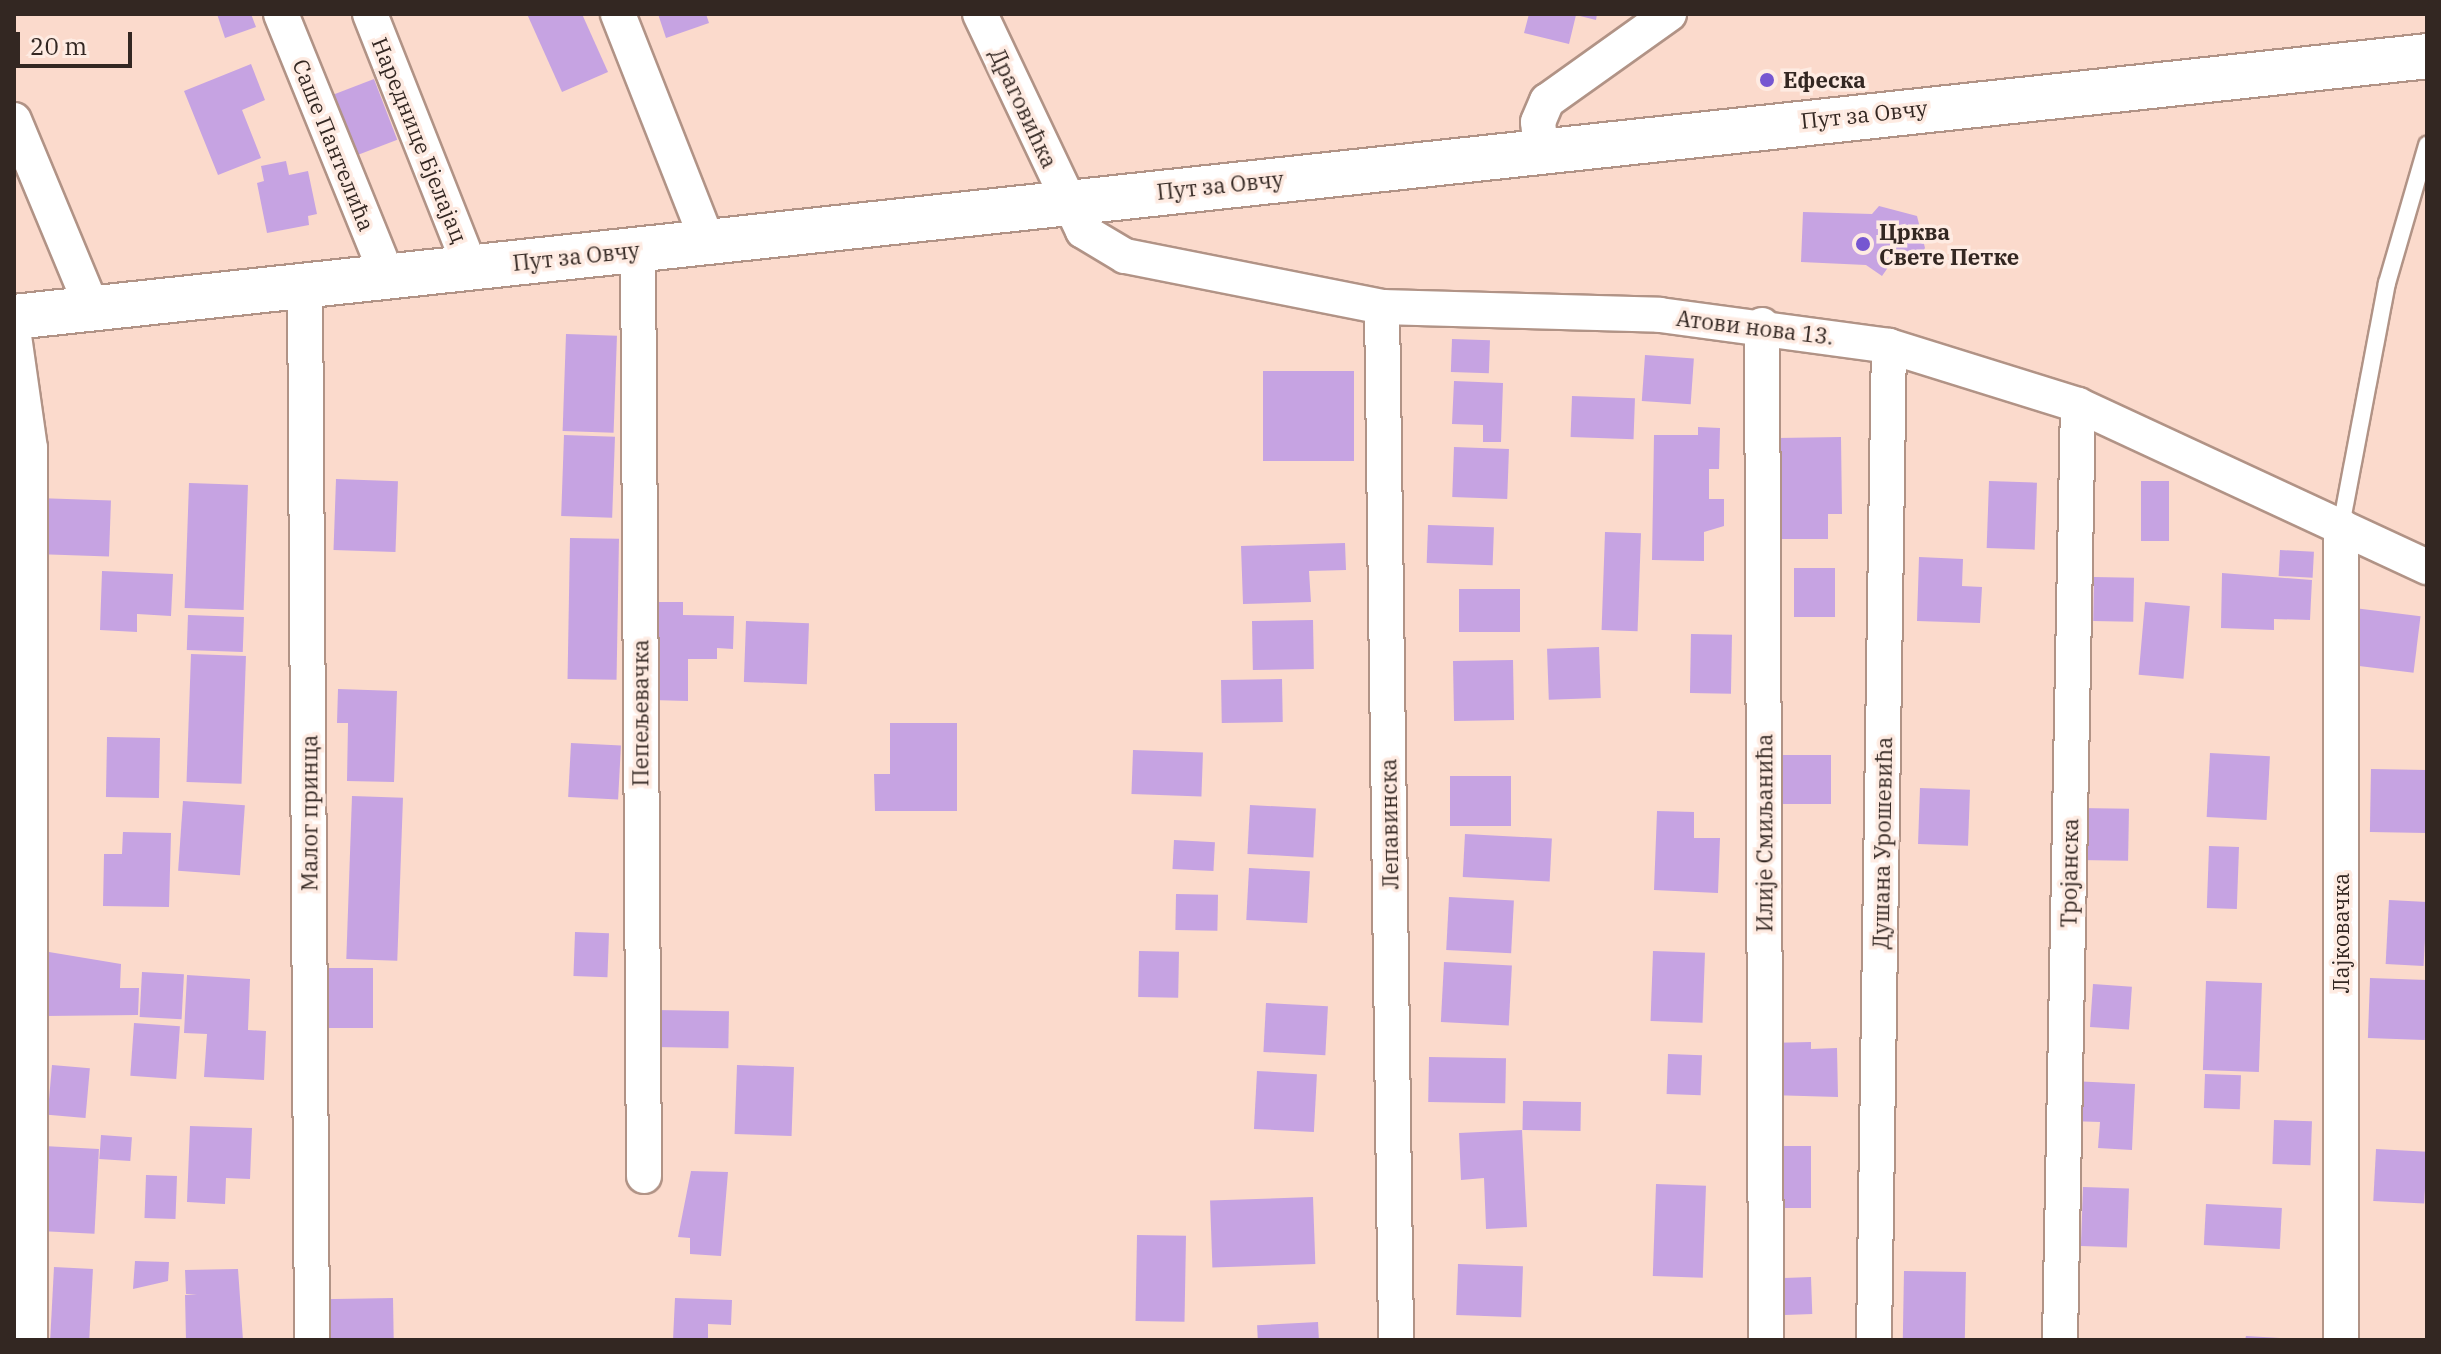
<!DOCTYPE html>
<html>
<head>
<meta charset="utf-8">
<style>
  body { margin:0 }
  #map { position:relative; width:2441px; height:1354px; overflow:hidden; background:#fbdacc; font-family:"IBM Plex Serif",serif }
  div>[style] { position:absolute }
  .building>* { inset:0; background:#c6a3e2; transform-origin:0 0 }
  .roads { filter:drop-shadow(2px 0 #b19386) drop-shadow(-2px 0 #b19386) drop-shadow(0 2px #b19386) drop-shadow(0 -2px #b19386) }
  .lane>* { height:16px; margin:-8px; padding:0 8px; transform-origin:8px; border-radius:8px; background:#fff }
  .street>* { height:34px; margin:-17px; padding:0 17px; transform-origin:17px; border-radius:17px; background:#fff }
  .secondary>* { height:44px; margin:-22px; padding:0 22px; transform-origin:22px; border-radius:22px; background:#fff }
  .dots>* { width:22px; height:22px; translate:-50% -50%; box-sizing:border-box; border:4px solid #feebe2; border-radius:50% }
  span { translate:-50% -50%; white-space:nowrap; text-align:center; line-height:1.15; -webkit-text-stroke:7px #feebe2; paint-order:stroke }
  .poi-label { font-size:22px; color:#332722; font-weight:700 }
  .left { translate:0 -50%; text-align:left }
  .street-label { font-size:22px; color:#332722 }
  .frame { position:absolute; inset:0; border:16px solid #332722; pointer-events:none }
  .scale { position:absolute; left:16px; top:32px; width:116px; height:36px; box-sizing:border-box; border:4px solid #332722; border-top:0; padding-left:10px; font-size:24px; line-height:28px; white-space:nowrap; color:#332722; -webkit-text-stroke:6px #feebe2; paint-order:stroke }
</style>
</head>
<body>
<div id="map">
  <div class="building">
    <i style="clip-path:polygon(217px 14px,251px 14px,256px 27px,225px 38px)"></i>
    <i style="clip-path:polygon(527px 14px,582px 14px,608px 72px,562px 92px)"></i>
    <i style="clip-path:polygon(658px 14px,706px 14px,709px 23px,666px 38px)"></i>
    <i style="clip-path:polygon(1529px 14px,1597px 14px,1596px 20px,1576px 15px,1569px 44px,1524px 33px)"></i>
    <i style="clip-path:polygon(251px 64px,265px 100px,242px 110px,261px 158px,218px 175px,184px 91px)"></i>
    <i style="left:374px;top:79px;width:65px;height:46px;rotate:69deg"></i>
    <i style="clip-path:polygon(286px 161px,289px 175px,308px 171px,317px 214px,308px 216px,309px 225px,267px 233px,257px 183px,264px 181px,261px 166px)"></i>
    <i style="clip-path:polygon(1879px 206px,1917px 216px,1925px 248px,1915px 266px,1889px 266px,1882px 276px,1866px 265px,1801px 262px,1803px 212px,1872px 214px)"></i>
    <i style="left:566px;top:334px;width:51px;height:97px;rotate:2deg"></i>
    <i style="left:1452px;top:339px;width:38px;height:33px;rotate:2deg"></i>
    <i style="left:1645px;top:355px;width:49px;height:46px;rotate:4deg"></i>
    <i style="left:1354px;top:371px;width:90px;height:91px;rotate:90deg"></i>
    <i style="clip-path:polygon(1454px 381px,1503px 383px,1501px 442px,1483px 442px,1483px 425px,1452px 424px)"></i>
    <i style="left:1572px;top:396px;width:63px;height:41px;rotate:2deg"></i>
    <i style="clip-path:polygon(1698px 427px,1720px 428px,1719px 469px,1709px 469px,1709px 499px,1724px 499px,1724px 526px,1704px 532px,1704px 561px,1652px 560px,1654px 435px,1698px 435px)"></i>
    <i style="left:564px;top:435px;width:51px;height:81px;rotate:2deg"></i>
    <i style="clip-path:polygon(1841px 437px,1842px 514px,1828px 514px,1828px 539px,1779px 539px,1770px 438px)"></i>
    <i style="left:1454px;top:447px;width:55px;height:50px;rotate:2deg"></i>
    <i style="left:336px;top:479px;width:62px;height:71px;rotate:2deg"></i>
    <i style="left:1989px;top:481px;width:48px;height:67px;rotate:2deg"></i>
    <i style="left:2141px;top:481px;width:28px;height:60px"></i>
    <i style="left:189px;top:483px;width:59px;height:125px;rotate:2deg"></i>
    <i style="left:37px;top:498px;width:74px;height:56px;rotate:2deg"></i>
    <i style="left:1428px;top:525px;width:66px;height:38px;rotate:2deg"></i>
    <i style="left:1605px;top:532px;width:36px;height:98px;rotate:2deg"></i>
    <i style="left:570px;top:538px;width:49px;height:141px;rotate:1deg"></i>
    <i style="clip-path:polygon(1345px 543px,1346px 570px,1309px 571px,1311px 602px,1243px 604px,1241px 546px)"></i>
    <i style="left:2280px;top:550px;width:34px;height:26px;rotate:3deg"></i>
    <i style="clip-path:polygon(1919px 557px,1963px 559px,1962px 586px,1982px 587px,1980px 623px,1917px 621px)"></i>
    <i style="left:1835px;top:568px;width:49px;height:41px;rotate:90deg"></i>
    <i style="clip-path:polygon(102px 571px,173px 574px,171px 616px,137px 614px,137px 632px,100px 630px)"></i>
    <i style="clip-path:polygon(2222px 573px,2312px 580px,2310px 620px,2274px 619px,2274px 630px,2221px 628px)"></i>
    <i style="left:2094px;top:577px;width:40px;height:44px;rotate:1deg"></i>
    <i style="left:1459px;top:589px;width:61px;height:43px"></i>
    <i style="clip-path:polygon(653px 602px,683px 602px,683px 615px,734px 616px,733px 649px,717px 648px,717px 659px,688px 659px,688px 701px,652px 700px)"></i>
    <i style="left:2145px;top:602px;width:45px;height:73px;rotate:5deg"></i>
    <i style="left:2354px;top:608px;width:67px;height:57px;rotate:7deg"></i>
    <i style="left:188px;top:615px;width:56px;height:35px;rotate:2deg"></i>
    <i style="left:1313px;top:620px;width:49px;height:61px;rotate:89deg"></i>
    <i style="left:746px;top:621px;width:63px;height:61px;rotate:2deg"></i>
    <i style="left:1691px;top:634px;width:41px;height:59px;rotate:1deg"></i>
    <i style="left:1599px;top:647px;width:51px;height:52px;rotate:88deg"></i>
    <i style="left:191px;top:654px;width:55px;height:128px;rotate:2deg"></i>
    <i style="left:1513px;top:660px;width:60px;height:60px;rotate:89deg"></i>
    <i style="left:1282px;top:679px;width:43px;height:61px;rotate:89deg"></i>
    <i style="clip-path:polygon(338px 689px,397px 691px,394px 782px,347px 781px,348px 723px,337px 723px)"></i>
    <i style="clip-path:polygon(890px 723px,957px 723px,957px 811px,875px 811px,874px 774px,890px 774px)"></i>
    <i style="left:107px;top:737px;width:53px;height:60px;rotate:1deg"></i>
    <i style="left:571px;top:743px;width:50px;height:54px;rotate:3deg"></i>
    <i style="left:1133px;top:750px;width:70px;height:44px;rotate:2deg"></i>
    <i style="left:2210px;top:753px;width:60px;height:64px;rotate:3deg"></i>
    <i style="left:1777px;top:755px;width:54px;height:49px"></i>
    <i style="left:2371px;top:769px;width:56px;height:63px;rotate:1deg"></i>
    <i style="left:1450px;top:776px;width:61px;height:50px"></i>
    <i style="left:1920px;top:788px;width:50px;height:56px;rotate:2deg"></i>
    <i style="left:352px;top:796px;width:51px;height:163px;rotate:2deg"></i>
    <i style="left:183px;top:801px;width:62px;height:70px;rotate:4deg"></i>
    <i style="left:1250px;top:805px;width:66px;height:49px;rotate:3deg"></i>
    <i style="left:2079px;top:808px;width:50px;height:52px;rotate:1deg"></i>
    <i style="clip-path:polygon(1657px 811px,1694px 812px,1694px 838px,1720px 838px,1718px 893px,1654px 890px)"></i>
    <i style="clip-path:polygon(123px 832px,171px 833px,169px 907px,103px 906px,104px 854px,122px 854px)"></i>
    <i style="left:1465px;top:834px;width:87px;height:43px;rotate:3deg"></i>
    <i style="left:1174px;top:840px;width:41px;height:29px;rotate:3deg"></i>
    <i style="left:2209px;top:846px;width:30px;height:62px;rotate:2deg"></i>
    <i style="left:1249px;top:868px;width:61px;height:52px;rotate:3deg"></i>
    <i style="left:1176px;top:894px;width:42px;height:36px;rotate:1deg"></i>
    <i style="left:1449px;top:897px;width:65px;height:53px;rotate:3deg"></i>
    <i style="left:2389px;top:900px;width:38px;height:64px;rotate:3deg"></i>
    <i style="left:575px;top:932px;width:34px;height:44px;rotate:2deg"></i>
    <i style="left:1139px;top:951px;width:40px;height:46px;rotate:1deg"></i>
    <i style="left:1653px;top:951px;width:52px;height:70px;rotate:2deg"></i>
    <i style="clip-path:polygon(49px 952px,121px 964px,120px 988px,139px 988px,138px 1015px,46px 1016px)"></i>
    <i style="left:1444px;top:962px;width:68px;height:60px;rotate:3deg"></i>
    <i style="left:322px;top:968px;width:51px;height:60px"></i>
    <i style="left:142px;top:972px;width:42px;height:45px;rotate:3deg"></i>
    <i style="clip-path:polygon(187px 975px,250px 979px,248px 1030px,266px 1031px,264px 1080px,204px 1077px,207px 1034px,184px 1033px)"></i>
    <i style="left:2370px;top:978px;width:57px;height:60px;rotate:2deg"></i>
    <i style="left:2206px;top:981px;width:56px;height:89px;rotate:2deg"></i>
    <i style="left:2093px;top:984px;width:39px;height:43px;rotate:4deg"></i>
    <i style="left:1266px;top:1003px;width:62px;height:49px;rotate:3deg"></i>
    <i style="left:656px;top:1010px;width:73px;height:37px;rotate:1deg"></i>
    <i style="left:134px;top:1023px;width:46px;height:53px;rotate:4deg"></i>
    <i style="clip-path:polygon(1811px 1042px,1811px 1049px,1837px 1048px,1838px 1097px,1774px 1095px,1773px 1043px)"></i>
    <i style="left:1668px;top:1054px;width:34px;height:40px;rotate:2deg"></i>
    <i style="left:1429px;top:1057px;width:77px;height:45px;rotate:1deg"></i>
    <i style="left:52px;top:1065px;width:38px;height:50px;rotate:5deg"></i>
    <i style="left:737px;top:1065px;width:57px;height:69px;rotate:2deg"></i>
    <i style="left:1257px;top:1071px;width:60px;height:58px;rotate:3deg"></i>
    <i style="left:2205px;top:1074px;width:36px;height:34px;rotate:2deg"></i>
    <i style="clip-path:polygon(2071px 1081px,2135px 1084px,2132px 1150px,2098px 1148px,2100px 1122px,2069px 1121px)"></i>
    <i style="left:1523px;top:1101px;width:58px;height:29px;rotate:1deg"></i>
    <i style="left:2274px;top:1120px;width:38px;height:44px;rotate:2deg"></i>
    <i style="clip-path:polygon(190px 1126px,252px 1128px,250px 1179px,226px 1178px,225px 1204px,187px 1202px)"></i>
    <i style="clip-path:polygon(1522px 1130px,1527px 1227px,1486px 1229px,1484px 1178px,1461px 1180px,1459px 1133px)"></i>
    <i style="left:101px;top:1135px;width:31px;height:24px;rotate:4deg"></i>
    <i style="left:44px;top:1146px;width:55px;height:85px;rotate:3deg"></i>
    <i style="left:1772px;top:1146px;width:39px;height:62px"></i>
    <i style="left:2376px;top:1149px;width:51px;height:52px;rotate:3deg"></i>
    <i style="clip-path:polygon(691px 1171px,728px 1172px,721px 1256px,690px 1254px,690px 1238px,678px 1237px)"></i>
    <i style="left:146px;top:1175px;width:31px;height:43px;rotate:2deg"></i>
    <i style="left:1656px;top:1184px;width:50px;height:92px;rotate:2deg"></i>
    <i style="left:2083px;top:1187px;width:46px;height:59px;rotate:2deg"></i>
    <i style="left:1313px;top:1197px;width:67px;height:103px;rotate:88deg"></i>
    <i style="left:2206px;top:1204px;width:76px;height:41px;rotate:3deg"></i>
    <i style="left:1137px;top:1235px;width:49px;height:86px;rotate:1deg"></i>
    <i style="clip-path:polygon(135px 1261px,169px 1262px,168px 1281px,133px 1289px)"></i>
    <i style="left:1458px;top:1264px;width:65px;height:51px;rotate:2deg"></i>
    <i style="left:54px;top:1267px;width:39px;height:73px;rotate:3deg"></i>
    <i style="clip-path:polygon(238px 1269px,243px 1340px,186px 1340px,185px 1295px,197px 1295px,186px 1294px,185px 1270px)"></i>
    <i style="left:1904px;top:1271px;width:62px;height:69px;rotate:1deg"></i>
    <i style="left:1811px;top:1277px;width:37px;height:36px;rotate:88deg"></i>
    <i style="left:393px;top:1298px;width:42px;height:73px;rotate:89deg"></i>
    <i style="clip-path:polygon(675px 1298px,732px 1300px,731px 1325px,708px 1324px,708px 1340px,673px 1340px)"></i>
    <i style="left:1318px;top:1322px;width:18px;height:61px;rotate:87deg"></i>
    <i style="clip-path:polygon(2246px 1336px,2280px 1338px,2280px 1340px,2245px 1340px)"></i>
  </div>
  <div class="roads">
    <div class="lane">
      <i style="left:2341px;top:526px;width:247px;rotate:-79.3deg"></i>
      <i style="left:2387px;top:283px;width:144px;rotate:-73.8deg"></i>
    </div>
    <div class="street">
      <i style="left:281px;top:14px;width:284px;rotate:67.9deg"></i>
      <i style="left:370px;top:14px;width:272px;rotate:68.4deg"></i>
      <i style="left:618px;top:14px;width:245px;rotate:68.5deg"></i>
      <i style="left:980px;top:14px;width:240px;rotate:64.6deg"></i>
      <i style="left:1083px;top:231px;width:49px;rotate:30.8deg"></i>
      <i style="left:1125px;top:256px;width:262px;rotate:11.2deg"></i>
      <i style="left:1382px;top:307px;width:278px;rotate:1.6deg"></i>
      <i style="left:1660px;top:315px;width:231px;rotate:7.7deg"></i>
      <i style="left:1889px;top:346px;width:198px;rotate:17.3deg"></i>
      <i style="left:2078px;top:405px;width:385px;rotate:24.9deg"></i>
      <i style="left:14px;top:120px;width:203px;rotate:67.4deg"></i>
      <i style="left:1541px;top:150px;width:28px;rotate:-96deg"></i>
      <i style="left:1538px;top:122px;width:23px;rotate:-67deg"></i>
      <i style="left:1547px;top:101px;width:150px;rotate:-35.5deg"></i>
      <i style="left:638px;top:250px;width:926px;rotate:89.63deg"></i>
      <i style="left:305px;top:285px;width:1055px;rotate:89.62deg"></i>
      <i style="left:1382px;top:307px;width:1033px;rotate:89.22deg"></i>
      <i style="left:1762px;top:325px;width:1015px;rotate:89.77deg"></i>
      <i style="left:14px;top:336px;width:113px;rotate:81.9deg"></i>
      <i style="left:30px;top:448px;width:892px;rotate:90deg"></i>
      <i style="left:2341px;top:526px;width:814px;rotate:90deg"></i>
      <i style="left:1874px;top:1340px;width:994px;rotate:-89.14deg"></i>
      <i style="left:2060px;top:1340px;width:935px;rotate:-88.9deg"></i>
    </div>
    <div class="secondary">
      <i style="left:14px;top:317px;width:2427px;rotate:-6.17deg"></i>
    </div>
  </div>
  <div class="dots">
    <i style="left:1767px;top:80px;background:#7657d1"></i>
    <i style="left:1863px;top:244px;background:#7657d1"></i>
  </div>
  <div class="poi-label">
    <span class="left" style="left:1783px;top:80px">Ефеска</span>
    <span class="left" style="left:1879px;top:244px">Црква<br>Свете Петке</span>
  </div>
  <div class="street-label">
    <span style="left:1024px;top:108px;rotate:65deg">Драговићка</span>
    <span style="left:1864px;top:114px;rotate:-6deg">Пут за Овчу</span>
    <span style="left:420px;top:140px;rotate:68deg">Нареднице Бјелајац</span>
    <span style="left:334px;top:145px;rotate:68deg">Саше Пантелића</span>
    <span style="left:1220px;top:185px;rotate:-6deg">Пут за Овчу</span>
    <span style="left:576px;top:256px;rotate:-6deg">Пут за Овчу</span>
    <span style="left:1755px;top:327px;rotate:7deg">Атови нова 13.</span>
    <span style="left:640px;top:713px;rotate:-90deg">Пепељевачка</span>
    <span style="left:309px;top:813px;rotate:-90deg">Малог принца</span>
    <span style="left:1389px;top:824px;rotate:-91deg">Лепавинска</span>
    <span style="left:1764px;top:833px;rotate:-90deg">Илије Смиљанића</span>
    <span style="left:1882px;top:843px;rotate:-89deg">Душана Урошевића</span>
    <span style="left:2069px;top:873px;rotate:-89deg">Тројанска</span>
    <span style="left:2341px;top:933px;rotate:-90deg">Лајковачка</span>
  </div>
  <div class="frame"></div>
  <div class="scale">20 m</div>
</div>
</body>
</html>
